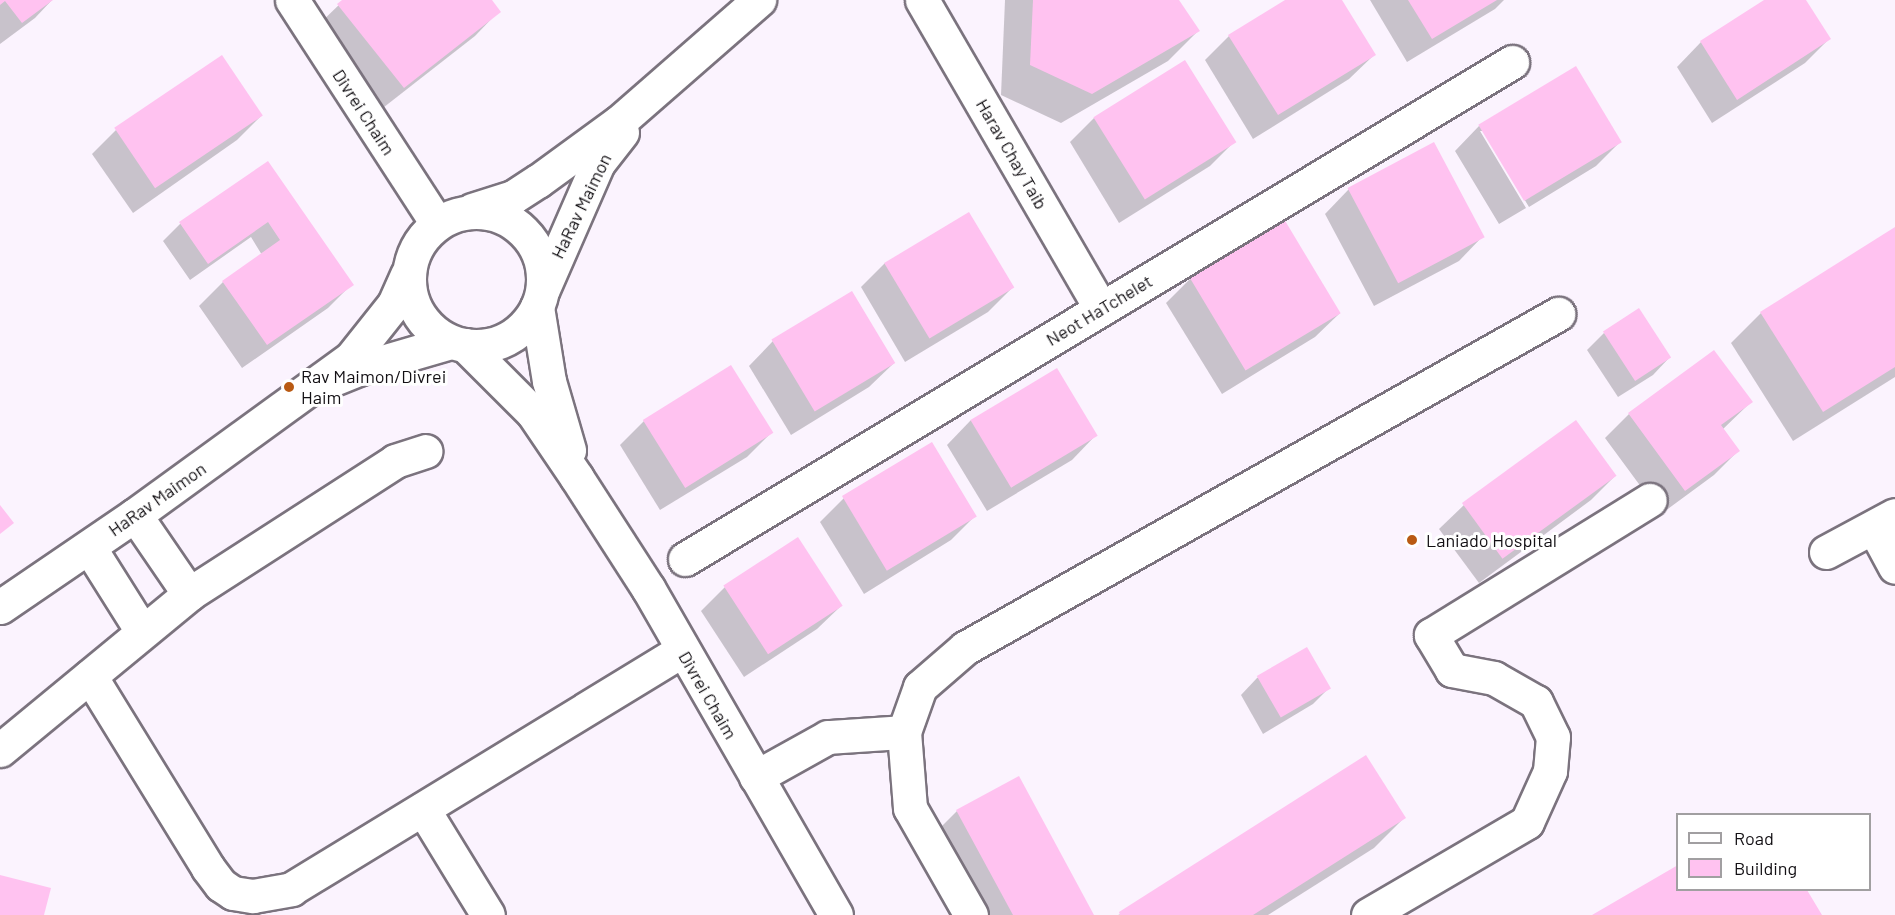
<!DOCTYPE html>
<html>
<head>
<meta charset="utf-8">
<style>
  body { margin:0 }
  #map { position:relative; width:1895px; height:915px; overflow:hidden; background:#fbf3fe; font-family:Barlow,sans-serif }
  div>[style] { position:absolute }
  .shadow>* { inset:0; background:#0003 }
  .building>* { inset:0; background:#ffc2f0; transform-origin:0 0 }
  .roads { filter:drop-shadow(2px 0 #7b737e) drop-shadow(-2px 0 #7b737e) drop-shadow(0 2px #7b737e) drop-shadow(0 -2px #7b737e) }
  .minor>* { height:33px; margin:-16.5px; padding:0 16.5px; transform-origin:16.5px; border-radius:16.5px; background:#fff }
  .minor>.ring { margin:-16.5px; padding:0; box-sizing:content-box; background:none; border:33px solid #fff; border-radius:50% }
  .dots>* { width:16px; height:16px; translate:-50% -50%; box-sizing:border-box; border:3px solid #fff; border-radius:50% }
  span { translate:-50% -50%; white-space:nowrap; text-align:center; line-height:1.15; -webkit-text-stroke:6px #fff; paint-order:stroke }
  .street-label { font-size:18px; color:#131014 }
  .poi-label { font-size:18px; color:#131014 }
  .left { translate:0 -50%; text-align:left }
  .legend { position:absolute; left:1676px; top:813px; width:195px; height:78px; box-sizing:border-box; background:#fff; border:2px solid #a19fa1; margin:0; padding:8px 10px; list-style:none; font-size:18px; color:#131014 }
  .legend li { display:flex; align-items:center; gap:12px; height:30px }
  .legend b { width:30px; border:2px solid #a19fa1 }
</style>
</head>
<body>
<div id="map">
  <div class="shadow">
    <i style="clip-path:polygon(0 0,52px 0,35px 18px,0 44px)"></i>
    <i style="clip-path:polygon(344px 0,490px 0,499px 11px,475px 36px,379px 111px,314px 29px)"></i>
    <i style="clip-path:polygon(1005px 0,1177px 0,1198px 31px,1168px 61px,1061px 123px,1001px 95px)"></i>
    <i style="clip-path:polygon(1288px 0,1340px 0,1374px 55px,1349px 79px,1253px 139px,1205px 60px,1229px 36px)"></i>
    <i style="clip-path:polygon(1370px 0,1504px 0,1495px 9px,1407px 62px)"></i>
    <i style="clip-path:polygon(1767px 0,1804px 0,1829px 39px,1805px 63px,1712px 123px,1677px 67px,1701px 42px)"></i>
    <i style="clip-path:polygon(261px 116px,237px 140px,133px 213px,92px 154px,116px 130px)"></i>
    <i style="clip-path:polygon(1094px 118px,1234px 142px,1210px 166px,1119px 223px,1070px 142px)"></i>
    <i style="clip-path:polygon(1479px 126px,1620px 142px,1596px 166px,1529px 207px,1483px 131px,1480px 131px,1526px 208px,1499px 224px,1455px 151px)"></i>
    <i style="clip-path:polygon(1434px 144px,1483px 236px,1459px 261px,1374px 306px,1325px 214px,1349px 189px)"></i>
    <i style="clip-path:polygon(268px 163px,352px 284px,328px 308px,242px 368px,199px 306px,223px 282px,262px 255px,251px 237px,190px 280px,163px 241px,180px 224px)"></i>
    <i style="clip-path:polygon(1895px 229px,1895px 377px,1793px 441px,1731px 343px,1761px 313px)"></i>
    <i style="clip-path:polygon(885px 263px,1012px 288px,988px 312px,905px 362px,861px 287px)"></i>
    <i style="clip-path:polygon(1190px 279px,1340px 313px,1315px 337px,1222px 394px,1166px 303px)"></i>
    <i style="clip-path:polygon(851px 293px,894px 363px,869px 387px,791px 435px,749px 366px,773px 341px)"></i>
    <i style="clip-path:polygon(1604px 333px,1669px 358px,1653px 375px,1618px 397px,1587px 350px)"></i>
    <i style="clip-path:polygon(1714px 352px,1751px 402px,1722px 430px,1738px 451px,1714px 475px,1661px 514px,1605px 438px,1629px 414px)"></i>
    <i style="clip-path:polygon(971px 420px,1096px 435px,1072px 460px,987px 511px,947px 445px)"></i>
    <i style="clip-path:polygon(644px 421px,771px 433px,747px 457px,660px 510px,620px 445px)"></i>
    <i style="clip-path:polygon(1615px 476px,1591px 500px,1479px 583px,1439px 529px,1464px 505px)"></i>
    <i style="clip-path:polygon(844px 498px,975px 516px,951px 540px,864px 594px,820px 522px)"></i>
    <i style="clip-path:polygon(725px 587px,842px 605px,817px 629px,744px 677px,701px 611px)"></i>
    <i style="clip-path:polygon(1307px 649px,1329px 688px,1313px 704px,1263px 734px,1241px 695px,1257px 678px)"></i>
    <i style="clip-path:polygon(957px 811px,1092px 915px,976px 915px,933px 835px)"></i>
    <i style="clip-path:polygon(1404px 818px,1374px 848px,1268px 915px,1118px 915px)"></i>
    <i style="clip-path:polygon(1678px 890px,1806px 890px,1820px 914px,1595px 915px)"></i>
  </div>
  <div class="building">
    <i style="clip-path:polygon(0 0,53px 0,22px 23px,5px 1px,0 5px)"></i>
    <i style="clip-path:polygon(342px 0,492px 0,501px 12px,404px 88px,337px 4px)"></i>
    <i style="clip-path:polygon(1033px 0,1179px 0,1200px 31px,1092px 94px,1030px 65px)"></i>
    <i style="clip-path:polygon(1285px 0,1342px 0,1376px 55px,1278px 115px,1228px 35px)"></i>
    <i style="clip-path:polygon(1408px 0,1497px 0,1432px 39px)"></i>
    <i style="clip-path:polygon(1764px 0,1806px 0,1831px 39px,1737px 100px,1700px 41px)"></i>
    <i style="left:222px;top:55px;width:73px;height:130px;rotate:56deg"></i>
    <i style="left:1185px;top:60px;width:97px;height:108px;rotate:58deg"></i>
    <i style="left:1576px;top:66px;width:89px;height:114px;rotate:59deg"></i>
    <i style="left:1434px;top:142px;width:108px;height:98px;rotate:62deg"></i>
    <i style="clip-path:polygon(268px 161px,354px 285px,267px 345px,222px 281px,280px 240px,268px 222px,208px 264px,179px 222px)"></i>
    <i style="left:969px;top:212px;width:88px;height:99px;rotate:59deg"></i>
    <i style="left:1284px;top:219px;width:110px;height:111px;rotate:59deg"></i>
    <i style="clip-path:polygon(1895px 227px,1895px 367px,1823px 412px,1760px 312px)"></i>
    <i style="left:852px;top:291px;width:84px;height:94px;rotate:59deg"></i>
    <i style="left:1639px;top:308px;width:59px;height:43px;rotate:57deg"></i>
    <i style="clip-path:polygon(1714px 350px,1753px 402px,1721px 425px,1740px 451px,1685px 491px,1628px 413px)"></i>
    <i style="left:731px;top:365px;width:80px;height:104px;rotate:58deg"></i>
    <i style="left:1057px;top:368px;width:79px;height:101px;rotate:59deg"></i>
    <i style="left:1576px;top:420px;width:69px;height:141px;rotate:54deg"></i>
    <i style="left:932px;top:442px;width:87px;height:105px;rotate:59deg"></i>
    <i style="clip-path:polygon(0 505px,14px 523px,0 534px)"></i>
    <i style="left:798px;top:537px;width:82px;height:89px;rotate:57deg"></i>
    <i style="left:1307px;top:647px;width:48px;height:58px;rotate:60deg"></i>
    <i style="clip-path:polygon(1366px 755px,1406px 818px,1253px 915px,1120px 915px,1119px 912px)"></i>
    <i style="clip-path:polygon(1019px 776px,1094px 915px,1013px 915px,956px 810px)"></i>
    <i style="clip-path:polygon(1678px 865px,1678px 890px,1807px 890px,1822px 915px,1592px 915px)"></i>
    <i style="clip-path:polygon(0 875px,51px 888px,44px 915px,0 915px)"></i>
  </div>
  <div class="roads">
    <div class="minor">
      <i style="left:292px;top:0;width:266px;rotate:57deg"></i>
      <i style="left:922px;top:0;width:357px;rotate:59.9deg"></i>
      <i style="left:472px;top:210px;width:43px;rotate:-17.6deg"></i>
      <i style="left:513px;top:197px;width:30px;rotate:-33deg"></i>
      <i style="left:538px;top:181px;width:100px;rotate:-36.1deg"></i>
      <i style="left:619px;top:122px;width:186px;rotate:-41.1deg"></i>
      <i class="ring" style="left:409px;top:212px;width:101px;height:101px"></i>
      <i style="left:543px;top:289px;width:137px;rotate:-66.4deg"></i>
      <i style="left:598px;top:163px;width:39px;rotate:-52deg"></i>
      <i style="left:537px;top:307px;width:75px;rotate:80.8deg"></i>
      <i style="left:549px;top:381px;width:72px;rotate:73.8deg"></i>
      <i style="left:465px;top:345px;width:96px;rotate:45deg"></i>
      <i style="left:533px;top:413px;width:78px;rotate:55.9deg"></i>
      <i style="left:577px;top:478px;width:131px;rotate:57.2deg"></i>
      <i style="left:648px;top:588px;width:377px;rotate:60.1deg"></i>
      <i style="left:336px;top:378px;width:24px;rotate:-22deg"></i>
      <i style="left:358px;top:369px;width:97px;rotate:-16.2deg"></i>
      <i style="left:135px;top:515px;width:96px;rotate:55.6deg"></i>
      <i style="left:1874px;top:528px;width:44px;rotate:61.7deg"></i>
      <i style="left:89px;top:547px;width:99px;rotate:57.8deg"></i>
      <i style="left:1826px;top:552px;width:78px;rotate:-28.2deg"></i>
      <i style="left:685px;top:559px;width:965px;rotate:-31deg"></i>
      <i style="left:0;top:607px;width:163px;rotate:-34.3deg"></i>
      <i style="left:135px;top:515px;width:267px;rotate:-36deg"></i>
      <i style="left:351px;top:358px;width:69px;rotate:-51.5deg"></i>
      <i style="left:394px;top:304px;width:32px;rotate:-66deg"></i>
      <i style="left:90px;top:676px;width:225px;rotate:58.4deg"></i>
      <i style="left:208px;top:868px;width:21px;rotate:53deg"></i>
      <i style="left:221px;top:885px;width:14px;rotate:34deg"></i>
      <i style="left:233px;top:893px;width:20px;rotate:9deg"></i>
      <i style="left:253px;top:896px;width:39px;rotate:-10deg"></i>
      <i style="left:291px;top:889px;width:458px;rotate:-31.4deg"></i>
      <i style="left:0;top:750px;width:245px;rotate:-39.5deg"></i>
      <i style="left:189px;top:594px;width:245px;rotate:-32.8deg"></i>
      <i style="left:395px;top:461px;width:32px;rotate:-18deg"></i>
      <i style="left:756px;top:777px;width:82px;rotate:-29.1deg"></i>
      <i style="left:828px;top:737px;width:76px;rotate:-3.8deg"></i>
      <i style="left:423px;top:809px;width:124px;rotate:58.5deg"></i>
      <i style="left:971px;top:915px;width:123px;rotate:-119.7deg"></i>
      <i style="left:910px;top:808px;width:76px;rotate:-94.5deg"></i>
      <i style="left:904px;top:732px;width:48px;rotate:-70.4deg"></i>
      <i style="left:920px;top:687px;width:60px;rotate:-40.9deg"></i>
      <i style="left:965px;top:648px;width:681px;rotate:-29.39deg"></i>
      <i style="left:1368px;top:915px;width:184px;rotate:-30.3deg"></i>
      <i style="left:1527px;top:822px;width:56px;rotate:-65.7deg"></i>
      <i style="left:1550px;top:771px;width:34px;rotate:-85deg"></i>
      <i style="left:1553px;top:737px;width:39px;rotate:-116deg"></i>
      <i style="left:1536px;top:702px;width:48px;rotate:-150.3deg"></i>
      <i style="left:1494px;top:678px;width:43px;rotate:-169.2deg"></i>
      <i style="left:1452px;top:670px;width:41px;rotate:-121deg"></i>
      <i style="left:1431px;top:635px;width:257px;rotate:-31.7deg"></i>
    </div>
  </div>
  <div class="dots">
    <i style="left:289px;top:387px;background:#b95a13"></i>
    <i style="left:1412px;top:540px;background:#b95a13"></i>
  </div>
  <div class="street-label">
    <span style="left:364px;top:112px;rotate:57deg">Divrei Chaim</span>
    <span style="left:1012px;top:154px;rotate:60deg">Harav Chay Taib</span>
    <span style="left:581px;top:206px;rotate:-64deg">HaRav Maimon</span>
    <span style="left:1099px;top:310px;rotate:-31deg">Neot HaTchelet</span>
    <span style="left:157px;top:499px;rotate:-35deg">HaRav Maimon</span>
    <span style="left:708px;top:695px;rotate:60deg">Divrei Chaim</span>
  </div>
  <div class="poi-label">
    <span class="left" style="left:301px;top:387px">Rav Maimon/Divrei<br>Haim</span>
    <span class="left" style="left:1426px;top:540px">Laniado Hospital</span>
  </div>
  <ul class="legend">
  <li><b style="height:8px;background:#fff"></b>Road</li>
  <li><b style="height:16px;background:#ffc2f0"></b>Building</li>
  </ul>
</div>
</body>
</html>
